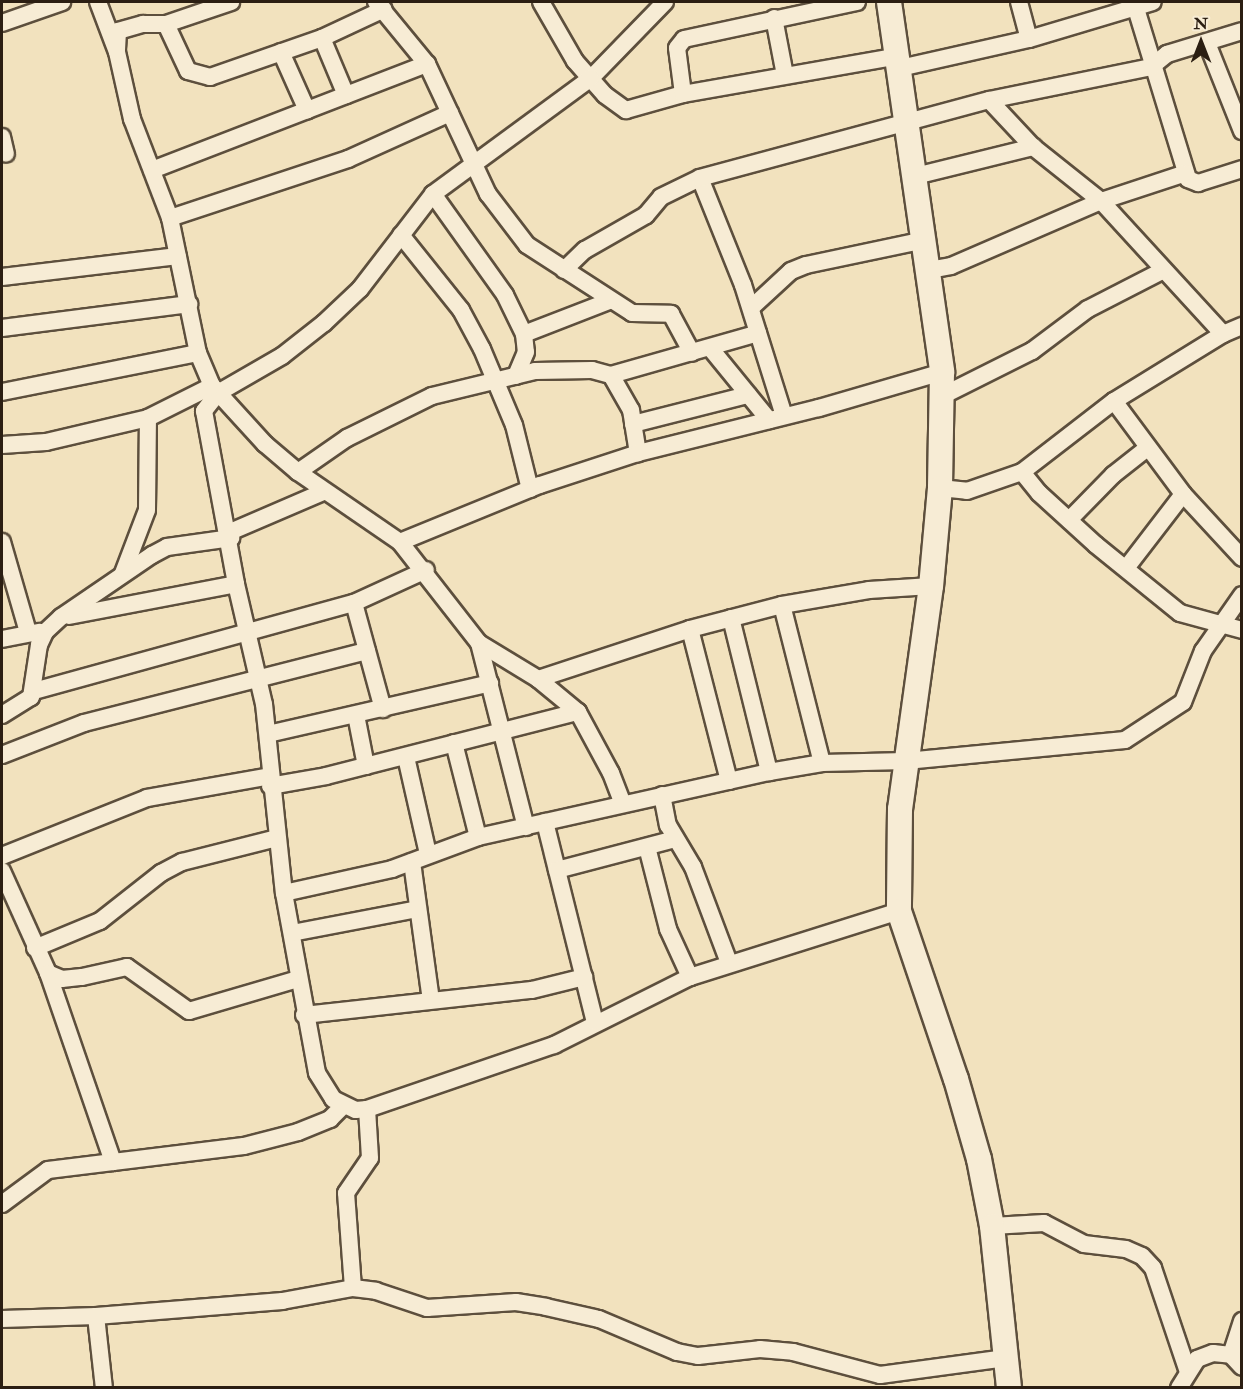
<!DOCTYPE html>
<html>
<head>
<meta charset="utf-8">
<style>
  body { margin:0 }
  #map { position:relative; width:1243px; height:1389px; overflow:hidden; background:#f2e2be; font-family:"IM FELL Double Pica",serif }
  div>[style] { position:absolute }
  .roads { filter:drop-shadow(2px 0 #5d4f3d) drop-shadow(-2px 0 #5d4f3d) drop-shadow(0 2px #5d4f3d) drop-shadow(0 -2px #5d4f3d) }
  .street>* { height:16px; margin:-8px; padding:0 8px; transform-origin:8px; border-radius:8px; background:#f7ecd5 }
  .secondary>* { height:24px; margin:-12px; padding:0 12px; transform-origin:12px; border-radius:12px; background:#f7ecd5 }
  span { translate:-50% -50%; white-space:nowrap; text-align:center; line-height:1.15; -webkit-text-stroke:4.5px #f7ecd5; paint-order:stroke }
  .frame { position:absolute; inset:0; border:3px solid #2b1e12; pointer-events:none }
  .north { position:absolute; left:1171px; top:12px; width:60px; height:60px; -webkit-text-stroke:4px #f7ecd5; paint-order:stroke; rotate:0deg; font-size:16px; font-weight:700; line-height:24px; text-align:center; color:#2b1e12 }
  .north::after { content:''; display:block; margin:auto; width:21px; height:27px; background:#2b1e12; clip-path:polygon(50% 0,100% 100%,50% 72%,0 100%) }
</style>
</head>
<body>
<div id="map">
  <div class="roads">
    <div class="street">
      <i style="left:98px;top:2px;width:53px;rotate:69.2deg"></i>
      <i style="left:117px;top:52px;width:69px;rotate:77.4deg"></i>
      <i style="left:132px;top:119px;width:106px;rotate:69deg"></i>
      <i style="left:170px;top:218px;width:138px;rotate:78.3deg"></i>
      <i style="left:198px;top:353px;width:36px;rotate:67deg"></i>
      <i style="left:212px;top:386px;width:79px;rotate:47.6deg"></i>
      <i style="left:265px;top:444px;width:43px;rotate:40.3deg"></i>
      <i style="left:298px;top:472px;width:124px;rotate:34.5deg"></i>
      <i style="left:400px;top:542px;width:128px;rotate:52deg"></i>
      <i style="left:479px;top:643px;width:69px;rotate:31.4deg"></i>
      <i style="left:538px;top:679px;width:52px;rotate:39.5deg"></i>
      <i style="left:578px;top:712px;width:69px;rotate:61.6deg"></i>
      <i style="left:611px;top:773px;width:31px;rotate:69deg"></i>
      <i style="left:376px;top:2px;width:80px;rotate:50.6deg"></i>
      <i style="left:427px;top:64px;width:144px;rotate:64.9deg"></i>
      <i style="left:488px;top:194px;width:64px;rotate:52.6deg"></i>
      <i style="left:527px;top:245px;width:125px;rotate:32.9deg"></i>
      <i style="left:632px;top:313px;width:39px;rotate:1deg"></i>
      <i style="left:671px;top:314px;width:44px;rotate:61.7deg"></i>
      <i style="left:541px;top:2px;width:68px;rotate:60deg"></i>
      <i style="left:575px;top:61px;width:45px;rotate:48.6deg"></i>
      <i style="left:605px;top:95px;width:26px;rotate:36deg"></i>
      <i style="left:626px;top:110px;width:59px;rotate:-15.7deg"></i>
      <i style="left:683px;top:94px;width:218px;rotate:-10deg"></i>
      <i style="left:665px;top:2px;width:106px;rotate:134.2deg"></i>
      <i style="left:591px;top:78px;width:196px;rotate:143.7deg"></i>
      <i style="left:433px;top:194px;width:120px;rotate:127.5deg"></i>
      <i style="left:360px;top:289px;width:50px;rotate:136.6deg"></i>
      <i style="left:324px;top:323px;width:53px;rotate:141.8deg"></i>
      <i style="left:282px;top:356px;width:74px;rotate:150deg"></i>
      <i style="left:218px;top:393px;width:23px;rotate:128deg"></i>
      <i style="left:204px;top:411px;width:176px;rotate:79.5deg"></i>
      <i style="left:236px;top:584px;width:123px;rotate:76.9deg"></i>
      <i style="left:264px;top:704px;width:190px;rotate:84deg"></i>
      <i style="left:284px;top:893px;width:183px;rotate:79.6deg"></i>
      <i style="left:317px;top:1073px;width:31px;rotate:58deg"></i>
      <i style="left:333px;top:1099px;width:25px;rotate:26deg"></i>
      <i style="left:356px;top:1110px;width:11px;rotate:-5deg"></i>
      <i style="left:367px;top:1109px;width:198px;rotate:-18.9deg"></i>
      <i style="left:554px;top:1045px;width:152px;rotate:-26.6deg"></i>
      <i style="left:690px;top:977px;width:219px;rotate:-17.5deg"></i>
      <i style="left:1019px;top:2px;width:38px;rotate:75deg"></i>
      <i style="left:1134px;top:2px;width:185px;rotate:73deg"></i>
      <i style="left:1188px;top:179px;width:11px;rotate:22deg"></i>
      <i style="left:1198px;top:183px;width:46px;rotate:-17.7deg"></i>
      <i style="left:774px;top:18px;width:58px;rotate:79.1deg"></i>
      <i style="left:2px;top:23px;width:64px;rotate:-19.3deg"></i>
      <i style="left:166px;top:24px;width:52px;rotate:64.9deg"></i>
      <i style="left:188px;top:71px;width:23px;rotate:15deg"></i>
      <i style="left:210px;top:77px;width:119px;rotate:-19.2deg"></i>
      <i style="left:322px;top:38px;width:68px;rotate:-25.1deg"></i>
      <i style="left:322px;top:38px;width:62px;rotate:67.2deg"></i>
      <i style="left:1207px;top:43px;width:95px;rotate:68.3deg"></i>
      <i style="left:117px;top:50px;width:19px;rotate:-87deg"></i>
      <i style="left:118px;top:31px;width:26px;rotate:-16deg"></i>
      <i style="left:143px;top:24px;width:23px"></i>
      <i style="left:166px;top:24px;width:69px;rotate:-18.7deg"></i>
      <i style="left:281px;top:52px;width:64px;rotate:65.9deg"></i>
      <i style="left:900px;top:68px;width:132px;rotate:-12.7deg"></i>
      <i style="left:1029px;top:39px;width:129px;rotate:-16.6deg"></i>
      <i style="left:683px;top:94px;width:46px;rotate:-97.4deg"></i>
      <i style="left:677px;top:48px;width:11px;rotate:-52deg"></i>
      <i style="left:684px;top:39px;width:177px;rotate:-12.1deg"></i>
      <i style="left:2px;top:137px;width:17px;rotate:77deg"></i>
      <i style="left:152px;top:170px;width:295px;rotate:-21.1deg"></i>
      <i style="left:915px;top:176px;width:122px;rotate:-13.8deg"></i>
      <i style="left:700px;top:178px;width:115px;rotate:68.1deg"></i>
      <i style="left:743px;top:285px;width:137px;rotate:72.6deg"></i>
      <i style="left:433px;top:194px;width:124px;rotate:54.5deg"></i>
      <i style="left:505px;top:295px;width:43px;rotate:64deg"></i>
      <i style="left:524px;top:334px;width:18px;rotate:84deg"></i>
      <i style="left:526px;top:352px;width:26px;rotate:113deg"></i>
      <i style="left:170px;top:218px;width:188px;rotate:-18.3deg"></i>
      <i style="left:348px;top:159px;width:112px;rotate:-24.3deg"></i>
      <i style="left:401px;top:235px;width:96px;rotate:51.3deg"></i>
      <i style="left:461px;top:310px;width:44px;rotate:61.7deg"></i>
      <i style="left:482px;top:349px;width:82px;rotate:67.2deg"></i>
      <i style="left:514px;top:425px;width:66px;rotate:76deg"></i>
      <i style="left:564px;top:270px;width:29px;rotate:-44deg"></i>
      <i style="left:585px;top:250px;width:70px;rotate:-29.8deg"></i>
      <i style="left:646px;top:215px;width:23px;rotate:-50deg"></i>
      <i style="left:661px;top:197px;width:43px;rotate:-26deg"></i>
      <i style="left:700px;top:178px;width:299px;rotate:-15.1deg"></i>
      <i style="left:989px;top:100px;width:165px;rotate:-11.5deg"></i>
      <i style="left:1151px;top:67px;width:21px;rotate:-39deg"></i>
      <i style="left:1167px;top:54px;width:78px;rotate:-17deg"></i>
      <i style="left:929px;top:270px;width:22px;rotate:-10deg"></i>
      <i style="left:951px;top:266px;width:163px;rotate:-23.4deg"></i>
      <i style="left:1101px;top:201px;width:89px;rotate:-18.2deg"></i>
      <i style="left:2px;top:277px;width:177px;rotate:-6.8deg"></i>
      <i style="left:751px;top:308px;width:54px;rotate:-42.8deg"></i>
      <i style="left:791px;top:271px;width:16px;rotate:-22deg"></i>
      <i style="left:806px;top:265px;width:122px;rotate:-11.9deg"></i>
      <i style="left:2px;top:328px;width:189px;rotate:-7.3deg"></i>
      <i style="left:524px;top:334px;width:91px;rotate:-21.2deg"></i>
      <i style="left:1223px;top:334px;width:21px;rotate:-23deg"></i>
      <i style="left:711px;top:349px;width:92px;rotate:50.8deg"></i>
      <i style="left:611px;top:375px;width:153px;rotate:-15.9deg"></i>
      <i style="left:2px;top:392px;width:200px;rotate:-11.3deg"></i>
      <i style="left:942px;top:396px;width:101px;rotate:-26.6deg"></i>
      <i style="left:1032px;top:351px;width:70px;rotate:-36.9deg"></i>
      <i style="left:1088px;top:309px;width:83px;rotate:-27.2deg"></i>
      <i style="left:1114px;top:401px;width:116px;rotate:53.4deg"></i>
      <i style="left:1183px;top:494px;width:87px;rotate:47.3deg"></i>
      <i style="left:633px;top:424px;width:119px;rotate:-14.2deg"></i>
      <i style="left:2px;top:445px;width:44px;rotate:-3.9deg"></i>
      <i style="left:46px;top:442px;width:105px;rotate:-13.2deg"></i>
      <i style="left:148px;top:418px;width:72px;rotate:-26.6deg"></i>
      <i style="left:298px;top:472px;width:60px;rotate:-34.8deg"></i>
      <i style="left:347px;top:438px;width:95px;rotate:-26.3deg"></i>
      <i style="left:432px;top:396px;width:106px;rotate:-13.6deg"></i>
      <i style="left:535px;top:371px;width:57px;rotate:-1deg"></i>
      <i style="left:592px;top:370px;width:20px;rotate:15deg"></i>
      <i style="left:611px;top:375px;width:40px;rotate:60.3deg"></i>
      <i style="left:631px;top:410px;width:44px;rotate:80.8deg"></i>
      <i style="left:1022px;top:472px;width:27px;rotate:51deg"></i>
      <i style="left:1039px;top:493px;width:77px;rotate:42.4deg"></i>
      <i style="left:1096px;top:545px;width:108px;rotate:39deg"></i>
      <i style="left:1180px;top:613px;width:64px;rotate:15.3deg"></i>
      <i style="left:940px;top:488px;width:27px;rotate:6deg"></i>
      <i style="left:967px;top:491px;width:58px;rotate:-19.1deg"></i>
      <i style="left:1022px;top:472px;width:116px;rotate:-37.7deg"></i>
      <i style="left:1114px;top:401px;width:128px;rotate:-31.6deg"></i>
      <i style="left:1223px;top:334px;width:180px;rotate:-132.5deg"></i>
      <i style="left:1101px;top:201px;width:87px;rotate:-141.5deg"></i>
      <i style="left:1033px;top:147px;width:64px;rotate:-133.1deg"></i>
      <i style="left:1069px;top:520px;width:63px;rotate:-45.6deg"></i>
      <i style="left:1113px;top:475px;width:42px;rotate:-38.2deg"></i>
      <i style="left:230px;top:532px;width:101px;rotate:-23.3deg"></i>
      <i style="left:2px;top:542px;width:94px;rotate:73.9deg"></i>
      <i style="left:400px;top:542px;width:151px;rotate:-22.2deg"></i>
      <i style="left:540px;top:485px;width:103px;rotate:-18.1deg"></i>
      <i style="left:638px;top:453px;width:187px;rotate:-14deg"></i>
      <i style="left:819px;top:408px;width:128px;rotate:-16.3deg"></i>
      <i style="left:1127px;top:567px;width:92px;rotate:-52.5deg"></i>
      <i style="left:123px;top:573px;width:67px;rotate:-69.1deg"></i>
      <i style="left:147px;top:510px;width:92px;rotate:-89.4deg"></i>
      <i style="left:354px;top:603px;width:110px;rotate:74.7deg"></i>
      <i style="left:782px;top:605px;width:163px;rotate:75.8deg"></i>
      <i style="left:69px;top:616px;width:170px;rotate:-10.8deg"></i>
      <i style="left:731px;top:618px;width:159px;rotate:76.1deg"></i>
      <i style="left:690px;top:629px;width:157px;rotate:75.6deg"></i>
      <i style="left:2px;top:639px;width:38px;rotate:-11deg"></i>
      <i style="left:479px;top:643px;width:190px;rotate:75.7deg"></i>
      <i style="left:538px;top:679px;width:160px;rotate:-18.2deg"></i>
      <i style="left:690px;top:629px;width:95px;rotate:-14.6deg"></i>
      <i style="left:782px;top:605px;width:88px;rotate:-9.8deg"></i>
      <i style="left:869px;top:590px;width:62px;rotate:-3.7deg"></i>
      <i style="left:34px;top:691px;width:332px;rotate:-15.4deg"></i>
      <i style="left:354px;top:603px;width:79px;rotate:-24.6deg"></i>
      <i style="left:2px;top:715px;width:34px;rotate:-32deg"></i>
      <i style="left:31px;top:697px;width:53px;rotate:-81.3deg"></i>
      <i style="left:39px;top:645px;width:14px;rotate:-65deg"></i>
      <i style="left:45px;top:632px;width:22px;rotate:-43deg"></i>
      <i style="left:61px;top:617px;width:110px;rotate:-34.3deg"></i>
      <i style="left:152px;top:555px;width:17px;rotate:-28deg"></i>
      <i style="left:167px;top:547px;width:65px;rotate:-8deg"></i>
      <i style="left:356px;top:715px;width:52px;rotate:78.9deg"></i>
      <i style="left:268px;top:734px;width:228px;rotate:-12.9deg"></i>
      <i style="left:454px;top:743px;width:97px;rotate:75.7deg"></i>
      <i style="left:2px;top:755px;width:88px;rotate:-21.3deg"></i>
      <i style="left:84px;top:723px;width:292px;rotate:-14.3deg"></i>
      <i style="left:406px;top:757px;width:99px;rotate:77.2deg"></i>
      <i style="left:270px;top:786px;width:57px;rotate:-10.1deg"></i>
      <i style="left:326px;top:776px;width:260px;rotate:-14.3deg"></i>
      <i style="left:662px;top:795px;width:31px;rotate:79deg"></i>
      <i style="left:668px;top:825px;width:49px;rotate:59.2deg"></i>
      <i style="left:693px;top:867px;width:103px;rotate:69.4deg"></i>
      <i style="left:545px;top:822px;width:206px;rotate:76deg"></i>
      <i style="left:647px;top:847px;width:85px;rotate:75.6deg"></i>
      <i style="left:668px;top:929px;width:53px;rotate:65.4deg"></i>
      <i style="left:2px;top:856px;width:156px;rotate:-21.8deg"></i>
      <i style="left:147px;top:798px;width:125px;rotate:-10.1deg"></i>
      <i style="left:412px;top:862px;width:139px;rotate:82.2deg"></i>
      <i style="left:557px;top:870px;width:122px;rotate:-14.7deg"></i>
      <i style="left:2px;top:871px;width:112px;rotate:65.7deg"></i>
      <i style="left:48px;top:973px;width:200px;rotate:71deg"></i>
      <i style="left:284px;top:893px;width:111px;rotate:-12.5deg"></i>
      <i style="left:392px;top:869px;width:92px;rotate:-20.4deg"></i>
      <i style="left:478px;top:837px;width:298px;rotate:-12.6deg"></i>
      <i style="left:769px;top:772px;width:54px;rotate:-9.6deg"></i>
      <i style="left:822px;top:763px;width:84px;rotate:-1.4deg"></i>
      <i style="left:906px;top:761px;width:220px;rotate:-5.5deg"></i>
      <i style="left:1125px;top:740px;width:69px;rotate:-33.2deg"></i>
      <i style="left:1183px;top:702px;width:55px;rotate:-68.6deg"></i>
      <i style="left:1203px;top:651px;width:68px;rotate:-55.1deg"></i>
      <i style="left:292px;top:933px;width:128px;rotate:-10.8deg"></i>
      <i style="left:35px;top:948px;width:70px;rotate:-22.6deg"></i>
      <i style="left:100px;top:921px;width:78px;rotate:-38.2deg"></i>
      <i style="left:161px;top:873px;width:24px;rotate:-28deg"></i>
      <i style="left:182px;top:862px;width:98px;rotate:-14.2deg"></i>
      <i style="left:48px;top:973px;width:15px;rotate:23deg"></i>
      <i style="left:62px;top:979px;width:20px;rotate:-6deg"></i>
      <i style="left:82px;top:977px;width:46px;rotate:-12.5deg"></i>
      <i style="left:127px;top:967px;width:76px;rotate:35.4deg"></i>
      <i style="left:189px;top:1011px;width:114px;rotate:-16.4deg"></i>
      <i style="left:304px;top:1015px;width:229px;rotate:-6.3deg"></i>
      <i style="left:532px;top:990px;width:54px;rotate:-14deg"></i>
      <i style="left:2px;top:1204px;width:57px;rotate:-36.5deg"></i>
      <i style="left:48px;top:1170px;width:197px;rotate:-7deg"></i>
      <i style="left:244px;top:1146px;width:56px;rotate:-14.5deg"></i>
      <i style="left:298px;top:1132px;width:35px;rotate:-22deg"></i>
      <i style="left:330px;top:1119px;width:18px;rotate:-45deg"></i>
      <i style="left:992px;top:1226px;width:52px;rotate:-3.3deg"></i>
      <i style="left:1044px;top:1223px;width:45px;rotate:27.7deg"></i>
      <i style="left:1084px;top:1244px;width:42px;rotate:6.8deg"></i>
      <i style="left:1126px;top:1249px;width:17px;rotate:24deg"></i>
      <i style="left:1142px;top:1256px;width:16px;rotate:47deg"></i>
      <i style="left:1153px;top:1268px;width:107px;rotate:71.4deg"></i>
      <i style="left:353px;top:1288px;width:95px;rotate:-94.2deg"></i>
      <i style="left:346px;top:1193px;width:42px;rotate:-55.6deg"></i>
      <i style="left:370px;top:1158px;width:49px;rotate:-93.5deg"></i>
      <i style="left:96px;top:1316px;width:72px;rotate:83.7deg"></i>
      <i style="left:2px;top:1319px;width:94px;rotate:-1.8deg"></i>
      <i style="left:96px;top:1316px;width:187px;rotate:-4.6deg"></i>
      <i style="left:282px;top:1301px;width:72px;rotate:-10.4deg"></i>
      <i style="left:353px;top:1288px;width:23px;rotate:7deg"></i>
      <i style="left:376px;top:1291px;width:54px;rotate:18.4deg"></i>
      <i style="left:427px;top:1308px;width:89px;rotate:-3.9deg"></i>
      <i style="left:516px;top:1302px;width:30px;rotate:9deg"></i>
      <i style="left:546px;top:1307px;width:54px;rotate:12.8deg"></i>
      <i style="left:599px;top:1319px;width:85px;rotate:22.9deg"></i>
      <i style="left:677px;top:1352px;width:21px;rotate:11deg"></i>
      <i style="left:698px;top:1356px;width:62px;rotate:-6.4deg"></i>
      <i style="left:760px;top:1349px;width:33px;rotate:5deg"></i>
      <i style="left:793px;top:1352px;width:90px;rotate:14.8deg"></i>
      <i style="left:880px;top:1375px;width:127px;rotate:-7.7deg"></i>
      <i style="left:1231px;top:1355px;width:36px;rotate:-72deg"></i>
      <i style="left:1179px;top:1388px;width:34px;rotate:-58deg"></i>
      <i style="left:1197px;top:1359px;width:17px;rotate:-21deg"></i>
      <i style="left:1213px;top:1353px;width:18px;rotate:6deg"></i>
      <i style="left:1231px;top:1355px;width:16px;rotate:47deg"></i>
    </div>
    <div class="secondary">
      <i style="left:889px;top:2px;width:374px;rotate:81.8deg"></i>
      <i style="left:942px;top:372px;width:116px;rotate:91deg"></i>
      <i style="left:940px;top:488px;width:98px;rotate:95.2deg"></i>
      <i style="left:931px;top:586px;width:225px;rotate:97.9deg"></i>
      <i style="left:900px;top:809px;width:102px;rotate:90.6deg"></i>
      <i style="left:899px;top:911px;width:177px;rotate:71.3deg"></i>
      <i style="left:956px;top:1079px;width:83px;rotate:74deg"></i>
      <i style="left:979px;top:1159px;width:68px;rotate:79deg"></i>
      <i style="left:992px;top:1226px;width:163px;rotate:84deg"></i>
    </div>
  </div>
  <div class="frame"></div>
  <div class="north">N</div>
</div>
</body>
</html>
